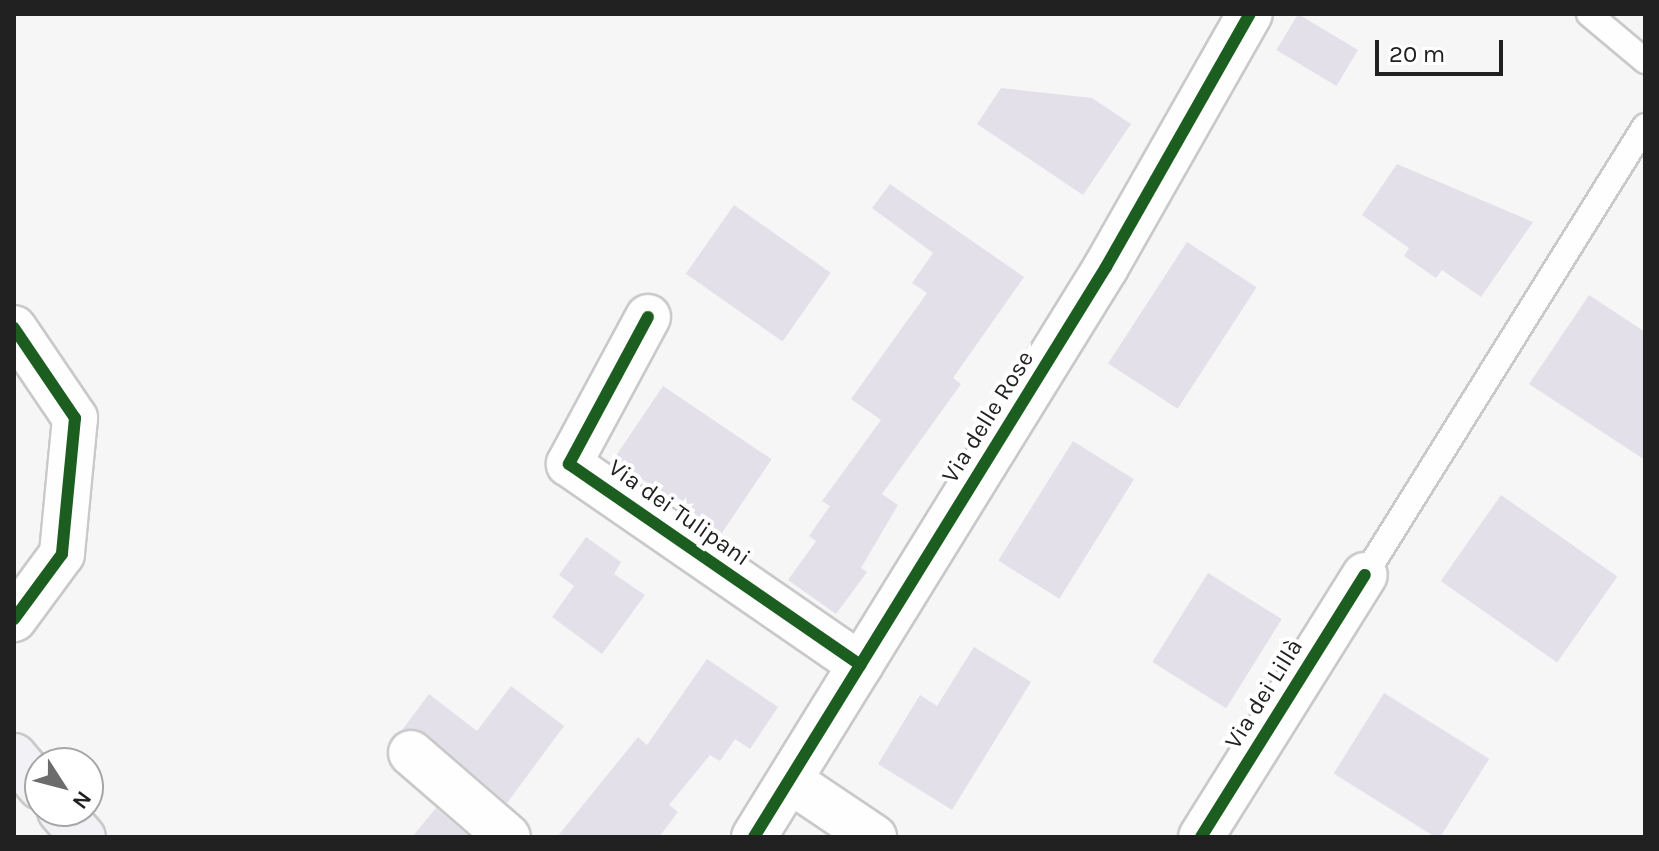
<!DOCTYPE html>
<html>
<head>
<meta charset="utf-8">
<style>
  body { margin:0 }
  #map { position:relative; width:1659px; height:851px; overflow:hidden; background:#f6f6f7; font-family:Karla,sans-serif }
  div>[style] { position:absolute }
  .building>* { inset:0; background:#e3e0ea; transform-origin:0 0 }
  .roads { filter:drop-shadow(2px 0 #c9c9ca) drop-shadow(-2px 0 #c9c9ca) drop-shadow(0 2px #c9c9ca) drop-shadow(0 -2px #c9c9ca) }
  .service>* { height:24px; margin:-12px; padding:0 12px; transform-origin:12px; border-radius:12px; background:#fefefe }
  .minor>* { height:44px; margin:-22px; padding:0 22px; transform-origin:22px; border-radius:22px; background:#fefefe }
  .primary>* { height:44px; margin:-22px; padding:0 22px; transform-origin:22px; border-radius:22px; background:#f2f1f5 }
  .cycleway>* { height:12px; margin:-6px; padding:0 6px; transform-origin:6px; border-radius:6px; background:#1b5e20 }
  span { translate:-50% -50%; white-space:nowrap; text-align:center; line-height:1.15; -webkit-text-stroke:8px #fff; paint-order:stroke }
  .street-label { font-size:24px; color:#212122 }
  .frame { position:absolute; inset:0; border:16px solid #212122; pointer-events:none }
  .north { position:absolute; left:24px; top:747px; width:80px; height:80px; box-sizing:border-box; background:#fff; border:2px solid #a6a6a7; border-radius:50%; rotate:126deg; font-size:22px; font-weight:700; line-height:32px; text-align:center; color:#212122 }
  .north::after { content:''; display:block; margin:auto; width:28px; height:36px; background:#6c6c6d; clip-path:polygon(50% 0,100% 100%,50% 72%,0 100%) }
  .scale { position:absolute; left:1375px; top:40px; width:128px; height:36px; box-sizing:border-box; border:4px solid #212122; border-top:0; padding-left:10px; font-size:24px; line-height:28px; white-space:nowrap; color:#212122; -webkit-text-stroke:6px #fff; paint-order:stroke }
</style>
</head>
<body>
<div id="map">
  <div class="building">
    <i style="left:1298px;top:14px;width:70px;height:42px;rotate:31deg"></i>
    <i style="clip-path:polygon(1001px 88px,1092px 98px,1131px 124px,1083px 195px,977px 124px)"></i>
    <i style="clip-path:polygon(1397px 164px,1533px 222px,1481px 297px,1442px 270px,1436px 278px,1404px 256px,1409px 248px,1362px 215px)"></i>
    <i style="clip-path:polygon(890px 184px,1024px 277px,953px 378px,961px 384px,882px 494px,898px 505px,861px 568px,867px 572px,836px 614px,788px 580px,816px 541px,809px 536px,830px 506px,822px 501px,881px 420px,851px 399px,927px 293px,912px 283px,933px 253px,872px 208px)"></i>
    <i style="left:734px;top:205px;width:118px;height:84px;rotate:35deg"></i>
    <i style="left:1187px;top:242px;width:83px;height:145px;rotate:33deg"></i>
    <i style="clip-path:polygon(1589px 295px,1645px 332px,1645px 460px,1529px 384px)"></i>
    <i style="left:663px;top:386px;width:131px;height:89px;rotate:34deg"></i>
    <i style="left:1073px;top:441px;width:72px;height:141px;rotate:32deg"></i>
    <i style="left:1501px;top:495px;width:142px;height:105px;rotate:35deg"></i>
    <i style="clip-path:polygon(586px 537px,621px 562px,614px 574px,645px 595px,602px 654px,552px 617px,574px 586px,559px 575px)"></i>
    <i style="left:1208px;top:573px;width:87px;height:105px;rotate:32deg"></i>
    <i style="clip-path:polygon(974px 647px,1031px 682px,952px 810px,878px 764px,920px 695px,937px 706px)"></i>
    <i style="clip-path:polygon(707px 659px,778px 707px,750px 749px,735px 739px,720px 761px,710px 755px,669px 805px,678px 812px,659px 837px,557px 837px,638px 737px,647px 745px)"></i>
    <i style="clip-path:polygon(511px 686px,564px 726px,507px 803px,427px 734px,402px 730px,429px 694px,477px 731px)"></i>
    <i style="left:1384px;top:693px;width:124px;height:95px;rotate:32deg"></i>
    <i style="clip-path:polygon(436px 808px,470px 837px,412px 837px)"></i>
  </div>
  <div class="roads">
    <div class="service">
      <i style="left:1589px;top:14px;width:73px;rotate:40deg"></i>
      <i style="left:1365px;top:575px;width:529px;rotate:-58.05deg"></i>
    </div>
    <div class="minor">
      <i style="left:648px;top:317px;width:167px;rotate:118.3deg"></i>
      <i style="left:569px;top:464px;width:354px;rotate:34.6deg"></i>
      <i style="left:14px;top:328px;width:109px;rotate:55.9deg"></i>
      <i style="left:75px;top:418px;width:137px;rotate:95.5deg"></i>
      <i style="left:62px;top:554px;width:81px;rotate:126.4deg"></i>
      <i style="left:411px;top:753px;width:128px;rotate:40.9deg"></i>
      <i style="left:792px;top:782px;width:99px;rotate:33.9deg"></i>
      <i style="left:754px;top:837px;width:670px;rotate:-58.3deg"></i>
      <i style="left:1106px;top:267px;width:291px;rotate:-60.4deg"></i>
      <i style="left:1201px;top:837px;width:309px;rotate:-58deg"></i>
    </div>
    <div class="primary">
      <i style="left:14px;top:756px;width:40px;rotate:50deg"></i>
      <i style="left:60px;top:811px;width:35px;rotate:49deg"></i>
    </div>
  </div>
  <div class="cycleway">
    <i style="left:648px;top:317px;width:167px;rotate:118.3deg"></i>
    <i style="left:569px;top:464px;width:354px;rotate:34.6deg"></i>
    <i style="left:14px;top:328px;width:109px;rotate:55.9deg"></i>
    <i style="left:75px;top:418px;width:137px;rotate:95.5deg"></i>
    <i style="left:62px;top:554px;width:81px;rotate:126.4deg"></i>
    <i style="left:754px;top:837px;width:670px;rotate:-58.3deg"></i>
    <i style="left:1106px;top:267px;width:291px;rotate:-60.4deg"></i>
    <i style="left:1201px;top:837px;width:309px;rotate:-58deg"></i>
  </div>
  <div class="street-label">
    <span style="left:988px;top:417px;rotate:-58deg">Via delle Rose</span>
    <span style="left:679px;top:513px;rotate:35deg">Via dei Tulipani</span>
    <span style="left:1264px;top:694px;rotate:-58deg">Via dei Lillà</span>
  </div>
  <div class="frame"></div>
  <div class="north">N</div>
  <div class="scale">20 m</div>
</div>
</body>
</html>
